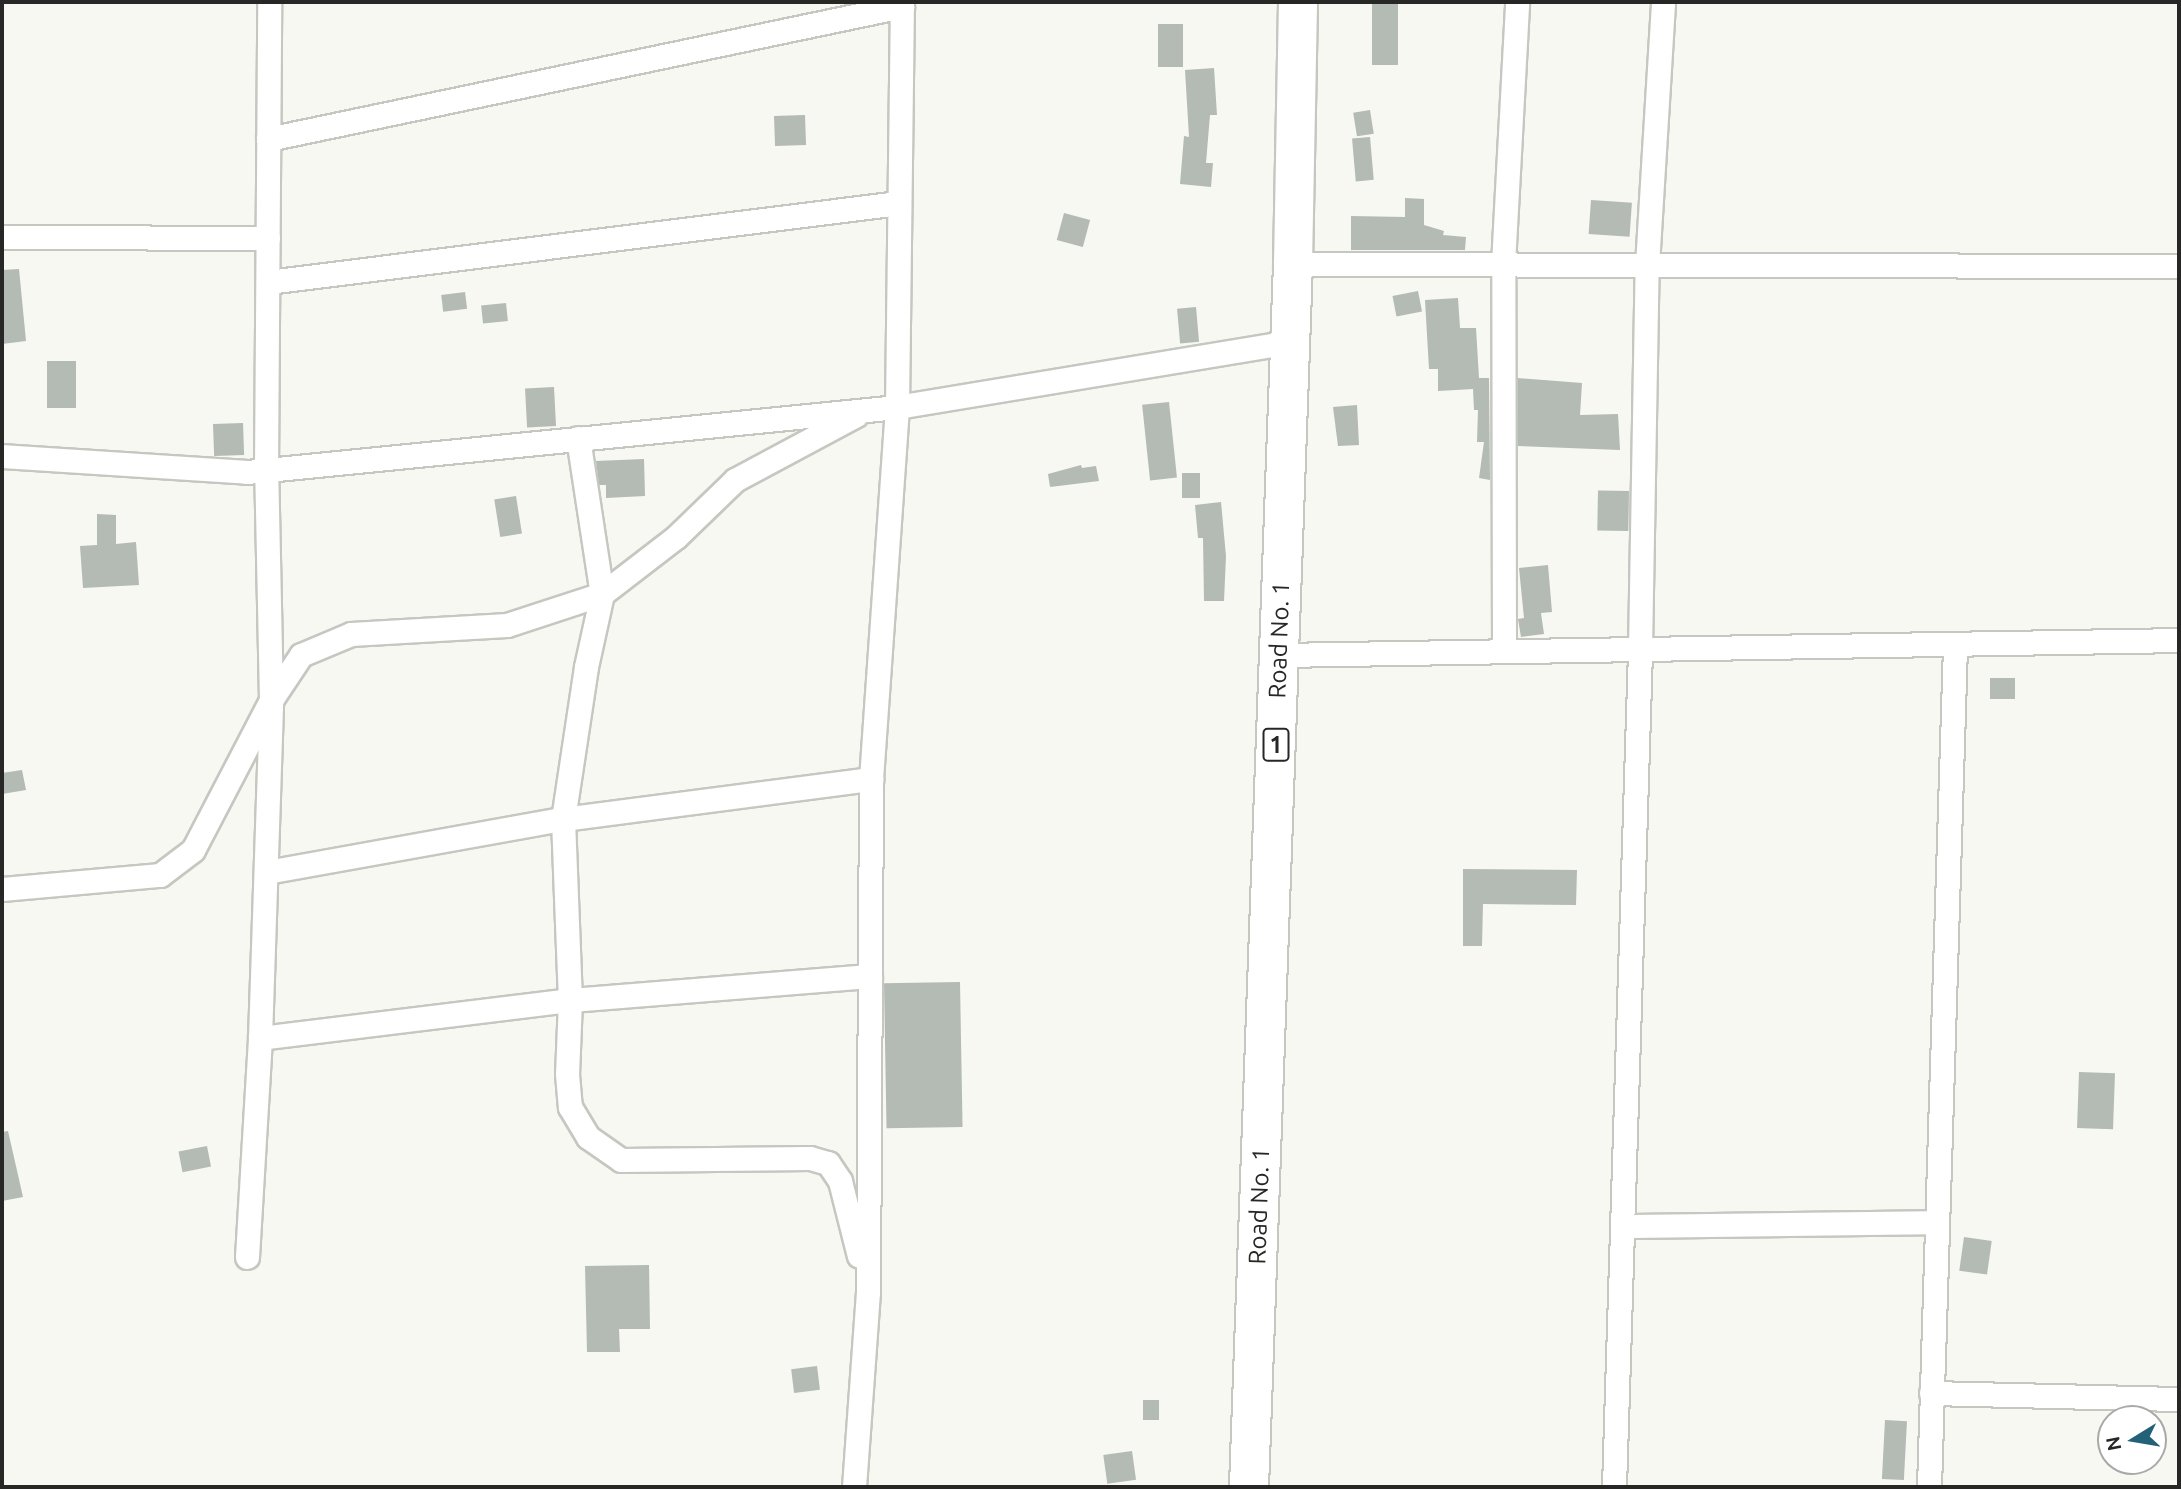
<!DOCTYPE html>
<html>
<head>
<meta charset="utf-8">
<style>
  body { margin:0 }
  #map { position:relative; width:2181px; height:1489px; overflow:hidden; background:#f6f8f1; font-family:Ubuntu,sans-serif }
  div>[style] { position:absolute }
  .building>* { inset:0; background:#b4bab4; transform-origin:0 0 }
  .roads { filter:drop-shadow(2px 0 #c5c7c0) drop-shadow(-2px 0 #c5c7c0) drop-shadow(0 2px #c5c7c0) drop-shadow(0 -2px #c5c7c0) }
  .minor>* { height:23px; margin:-11.5px; padding:0 11.5px; transform-origin:11.5px; border-radius:11.5px; background:#fff }
  .trunk>* { height:38px; margin:-19px; padding:0 19px; transform-origin:19px; border-radius:19px; background:#fff }
  span { translate:-50% -50%; white-space:nowrap; text-align:center; line-height:1.15; -webkit-text-stroke:6px #fff; paint-order:stroke }
  .shield-label span { padding:2px 5px; background:#fff; border:2px solid; border-radius:5px; -webkit-text-stroke-width:0 }
  .shield-label { font-size:23px; color:#272826; font-weight:700 }
  .street-label { font-size:24px; color:#272826 }
  .frame { position:absolute; inset:0; border:4px solid #272826; pointer-events:none }
  .north { position:absolute; left:2097px; top:1405px; width:70px; height:70px; box-sizing:border-box; background:#fff; border:2px solid #a9a9a8; border-radius:50%; rotate:259deg; font-size:19px; font-weight:700; line-height:28px; text-align:center; color:#272826 }
  .north::after { content:''; display:block; margin:auto; width:24px; height:32px; background:#236178; clip-path:polygon(50% 0,100% 100%,50% 72%,0 100%) }
</style>
</head>
<body>
<div id="map">
  <div class="building">
    <i style="left:1372px;top:2px;width:26px;height:63px"></i>
    <i style="left:1158px;top:24px;width:25px;height:43px"></i>
    <i style="clip-path:polygon(1214px 68px,1217px 115px,1210px 115px,1206px 163px,1213px 163px,1211px 187px,1180px 184px,1184px 136px,1189px 137px,1185px 70px)"></i>
    <i style="left:1370px;top:110px;width:24px;height:17px;rotate:81deg"></i>
    <i style="left:805px;top:115px;width:30px;height:31px;rotate:88deg"></i>
    <i style="left:1370px;top:137px;width:43px;height:18px;rotate:85deg"></i>
    <i style="clip-path:polygon(1405px 198px,1424px 199px,1424px 225px,1444px 231px,1443px 235px,1466px 237px,1465px 250px,1351px 250px,1351px 216px,1405px 217px)"></i>
    <i style="left:1591px;top:200px;width:41px;height:34px;rotate:4deg"></i>
    <i style="left:1064px;top:213px;width:27px;height:28px;rotate:15deg"></i>
    <i style="clip-path:polygon(19px 269px,26px 341px,2px 344px,2px 270px)"></i>
    <i style="left:1418px;top:291px;width:21px;height:26px;rotate:79deg"></i>
    <i style="left:465px;top:292px;width:17px;height:24px;rotate:83deg"></i>
    <i style="clip-path:polygon(1458px 298px,1460px 328px,1476px 328px,1479px 378px,1489px 378px,1490px 480px,1479px 478px,1484px 442px,1477px 442px,1478px 410px,1474px 410px,1473px 389px,1438px 391px,1438px 369px,1429px 369px,1425px 300px)"></i>
    <i style="left:506px;top:303px;width:18px;height:25px;rotate:84deg"></i>
    <i style="left:1196px;top:307px;width:35px;height:19px;rotate:85deg"></i>
    <i style="left:47px;top:361px;width:29px;height:47px"></i>
    <i style="clip-path:polygon(1517px 378px,1582px 383px,1580px 415px,1618px 414px,1620px 450px,1517px 446px)"></i>
    <i style="left:554px;top:387px;width:39px;height:29px;rotate:87deg"></i>
    <i style="left:1169px;top:402px;width:76px;height:27px;rotate:84deg"></i>
    <i style="clip-path:polygon(1357px 405px,1359px 445px,1338px 446px,1333px 407px)"></i>
    <i style="left:243px;top:423px;width:32px;height:30px;rotate:88deg"></i>
    <i style="clip-path:polygon(644px 459px,645px 496px,606px 498px,606px 485px,599px 485px,596px 461px)"></i>
    <i style="clip-path:polygon(1081px 465px,1082px 468px,1096px 466px,1099px 481px,1050px 487px,1048px 474px)"></i>
    <i style="left:1182px;top:473px;width:18px;height:25px"></i>
    <i style="left:1629px;top:491px;width:40px;height:31px;rotate:91deg"></i>
    <i style="left:516px;top:496px;width:38px;height:22px;rotate:81deg"></i>
    <i style="clip-path:polygon(1221px 502px,1226px 556px,1224px 601px,1204px 601px,1203px 538px,1198px 538px,1195px 505px)"></i>
    <i style="clip-path:polygon(97px 514px,116px 515px,116px 544px,136px 542px,139px 585px,83px 588px,80px 546px,97px 545px)"></i>
    <i style="clip-path:polygon(1548px 565px,1552px 612px,1541px 613px,1544px 634px,1521px 637px,1518px 619px,1524px 618px,1519px 568px)"></i>
    <i style="left:1990px;top:678px;width:25px;height:21px"></i>
    <i style="clip-path:polygon(22px 770px,26px 790px,2px 794px,2px 773px)"></i>
    <i style="clip-path:polygon(1463px 869px,1577px 870px,1576px 905px,1483px 904px,1482px 946px,1463px 946px)"></i>
    <i style="left:960px;top:982px;width:145px;height:76px;rotate:89deg"></i>
    <i style="left:2079px;top:1072px;width:36px;height:56px;rotate:2deg"></i>
    <i style="clip-path:polygon(8px 1131px,23px 1197px,2px 1201px,2px 1132px)"></i>
    <i style="left:207px;top:1146px;width:21px;height:29px;rotate:79deg"></i>
    <i style="left:1964px;top:1237px;width:28px;height:34px;rotate:8deg"></i>
    <i style="clip-path:polygon(649px 1265px,650px 1329px,619px 1329px,620px 1352px,587px 1352px,585px 1266px)"></i>
    <i style="left:817px;top:1366px;width:24px;height:26px;rotate:83deg"></i>
    <i style="left:1143px;top:1400px;width:16px;height:20px"></i>
    <i style="left:1885px;top:1420px;width:22px;height:59px;rotate:3deg"></i>
    <i style="left:1132px;top:1451px;width:29px;height:29px;rotate:82deg"></i>
  </div>
  <div class="roads">
    <div class="minor">
      <i style="left:268px;top:139px;width:648px;rotate:-11.85deg"></i>
      <i style="left:2px;top:237px;width:266px;rotate:0.2deg"></i>
      <i style="left:1293px;top:264px;width:886px;rotate:0.13deg"></i>
      <i style="left:268px;top:282px;width:636px;rotate:-7.14deg"></i>
      <i style="left:578px;top:438px;width:158px;rotate:81.3deg"></i>
      <i style="left:602px;top:594px;width:75px;rotate:102.4deg"></i>
      <i style="left:586px;top:667px;width:154px;rotate:98.6deg"></i>
      <i style="left:563px;top:819px;width:181px;rotate:87.8deg"></i>
      <i style="left:570px;top:1000px;width:74px;rotate:92.3deg"></i>
      <i style="left:567px;top:1074px;width:33px;rotate:85deg"></i>
      <i style="left:570px;top:1107px;width:35px;rotate:59deg"></i>
      <i style="left:588px;top:1137px;width:40px;rotate:34.9deg"></i>
      <i style="left:621px;top:1160px;width:189px;rotate:-0.6deg"></i>
      <i style="left:810px;top:1158px;width:19px;rotate:16deg"></i>
      <i style="left:828px;top:1163px;width:22px;rotate:56deg"></i>
      <i style="left:840px;top:1181px;width:77px;rotate:75.8deg"></i>
      <i style="left:2px;top:456px;width:246px;rotate:3.7deg"></i>
      <i style="left:247px;top:472px;width:653px;rotate:-5.71deg"></i>
      <i style="left:897px;top:407px;width:398px;rotate:-9.4deg"></i>
      <i style="left:1504px;top:651px;width:387px;rotate:-90.1deg"></i>
      <i style="left:1503px;top:264px;width:262px;rotate:-86.9deg"></i>
      <i style="left:1279px;top:655px;width:900px;rotate:-0.95deg"></i>
      <i style="left:267px;top:872px;width:301px;rotate:-10.2deg"></i>
      <i style="left:563px;top:819px;width:311px;rotate:-7.4deg"></i>
      <i style="left:2px;top:889px;width:159px;rotate:-5.1deg"></i>
      <i style="left:160px;top:875px;width:41px;rotate:-37.1deg"></i>
      <i style="left:193px;top:850px;width:169px;rotate:-62.5deg"></i>
      <i style="left:271px;top:700px;width:54px;rotate:-56.3deg"></i>
      <i style="left:301px;top:655px;width:54px;rotate:-22.8deg"></i>
      <i style="left:351px;top:634px;width:156px;rotate:-3.3deg"></i>
      <i style="left:507px;top:625px;width:100px;rotate:-18.1deg"></i>
      <i style="left:602px;top:594px;width:93px;rotate:-37.6deg"></i>
      <i style="left:676px;top:537px;width:82px;rotate:-44deg"></i>
      <i style="left:735px;top:480px;width:137px;rotate:-28.2deg"></i>
      <i style="left:260px;top:1038px;width:312px;rotate:-7deg"></i>
      <i style="left:570px;top:1000px;width:301px;rotate:-4.6deg"></i>
      <i style="left:1622px;top:1226px;width:314px;rotate:-0.7deg"></i>
      <i style="left:247px;top:1257px;width:219px;rotate:-86.6deg"></i>
      <i style="left:260px;top:1038px;width:338px;rotate:-88.1deg"></i>
      <i style="left:271px;top:700px;width:231px;rotate:-91.2deg"></i>
      <i style="left:266px;top:469px;width:467px;rotate:-89.6deg"></i>
      <i style="left:1931px;top:1393px;width:248px;rotate:1.4deg"></i>
      <i style="left:854px;top:1487px;width:196px;rotate:-85.9deg"></i>
      <i style="left:868px;top:1292px;width:513px;rotate:-89.66deg"></i>
      <i style="left:871px;top:779px;width:373px;rotate:-86deg"></i>
      <i style="left:897px;top:407px;width:405px;rotate:-89.3deg"></i>
      <i style="left:1614px;top:1487px;width:838px;rotate:-88.22deg"></i>
      <i style="left:1640px;top:649px;width:384px;rotate:-89deg"></i>
      <i style="left:1647px;top:265px;width:263px;rotate:-86.5deg"></i>
      <i style="left:1929px;top:1487px;width:843px;rotate:-88.23deg"></i>
    </div>
    <div class="trunk">
      <i style="left:1249px;top:1487px;width:1224px;rotate:-87.94deg"></i>
      <i style="left:1293px;top:264px;width:262px;rotate:-88.9deg"></i>
    </div>
  </div>
  <div class="shield-label">
    <span style="left:1276px;top:745px">1</span>
  </div>
  <div class="street-label">
    <span style="left:1279px;top:640px;rotate:-88deg">Road No. 1</span>
    <span style="left:1259px;top:1206px;rotate:-88deg">Road No. 1</span>
  </div>
  <div class="frame"></div>
  <div class="north">N</div>
</div>
</body>
</html>
